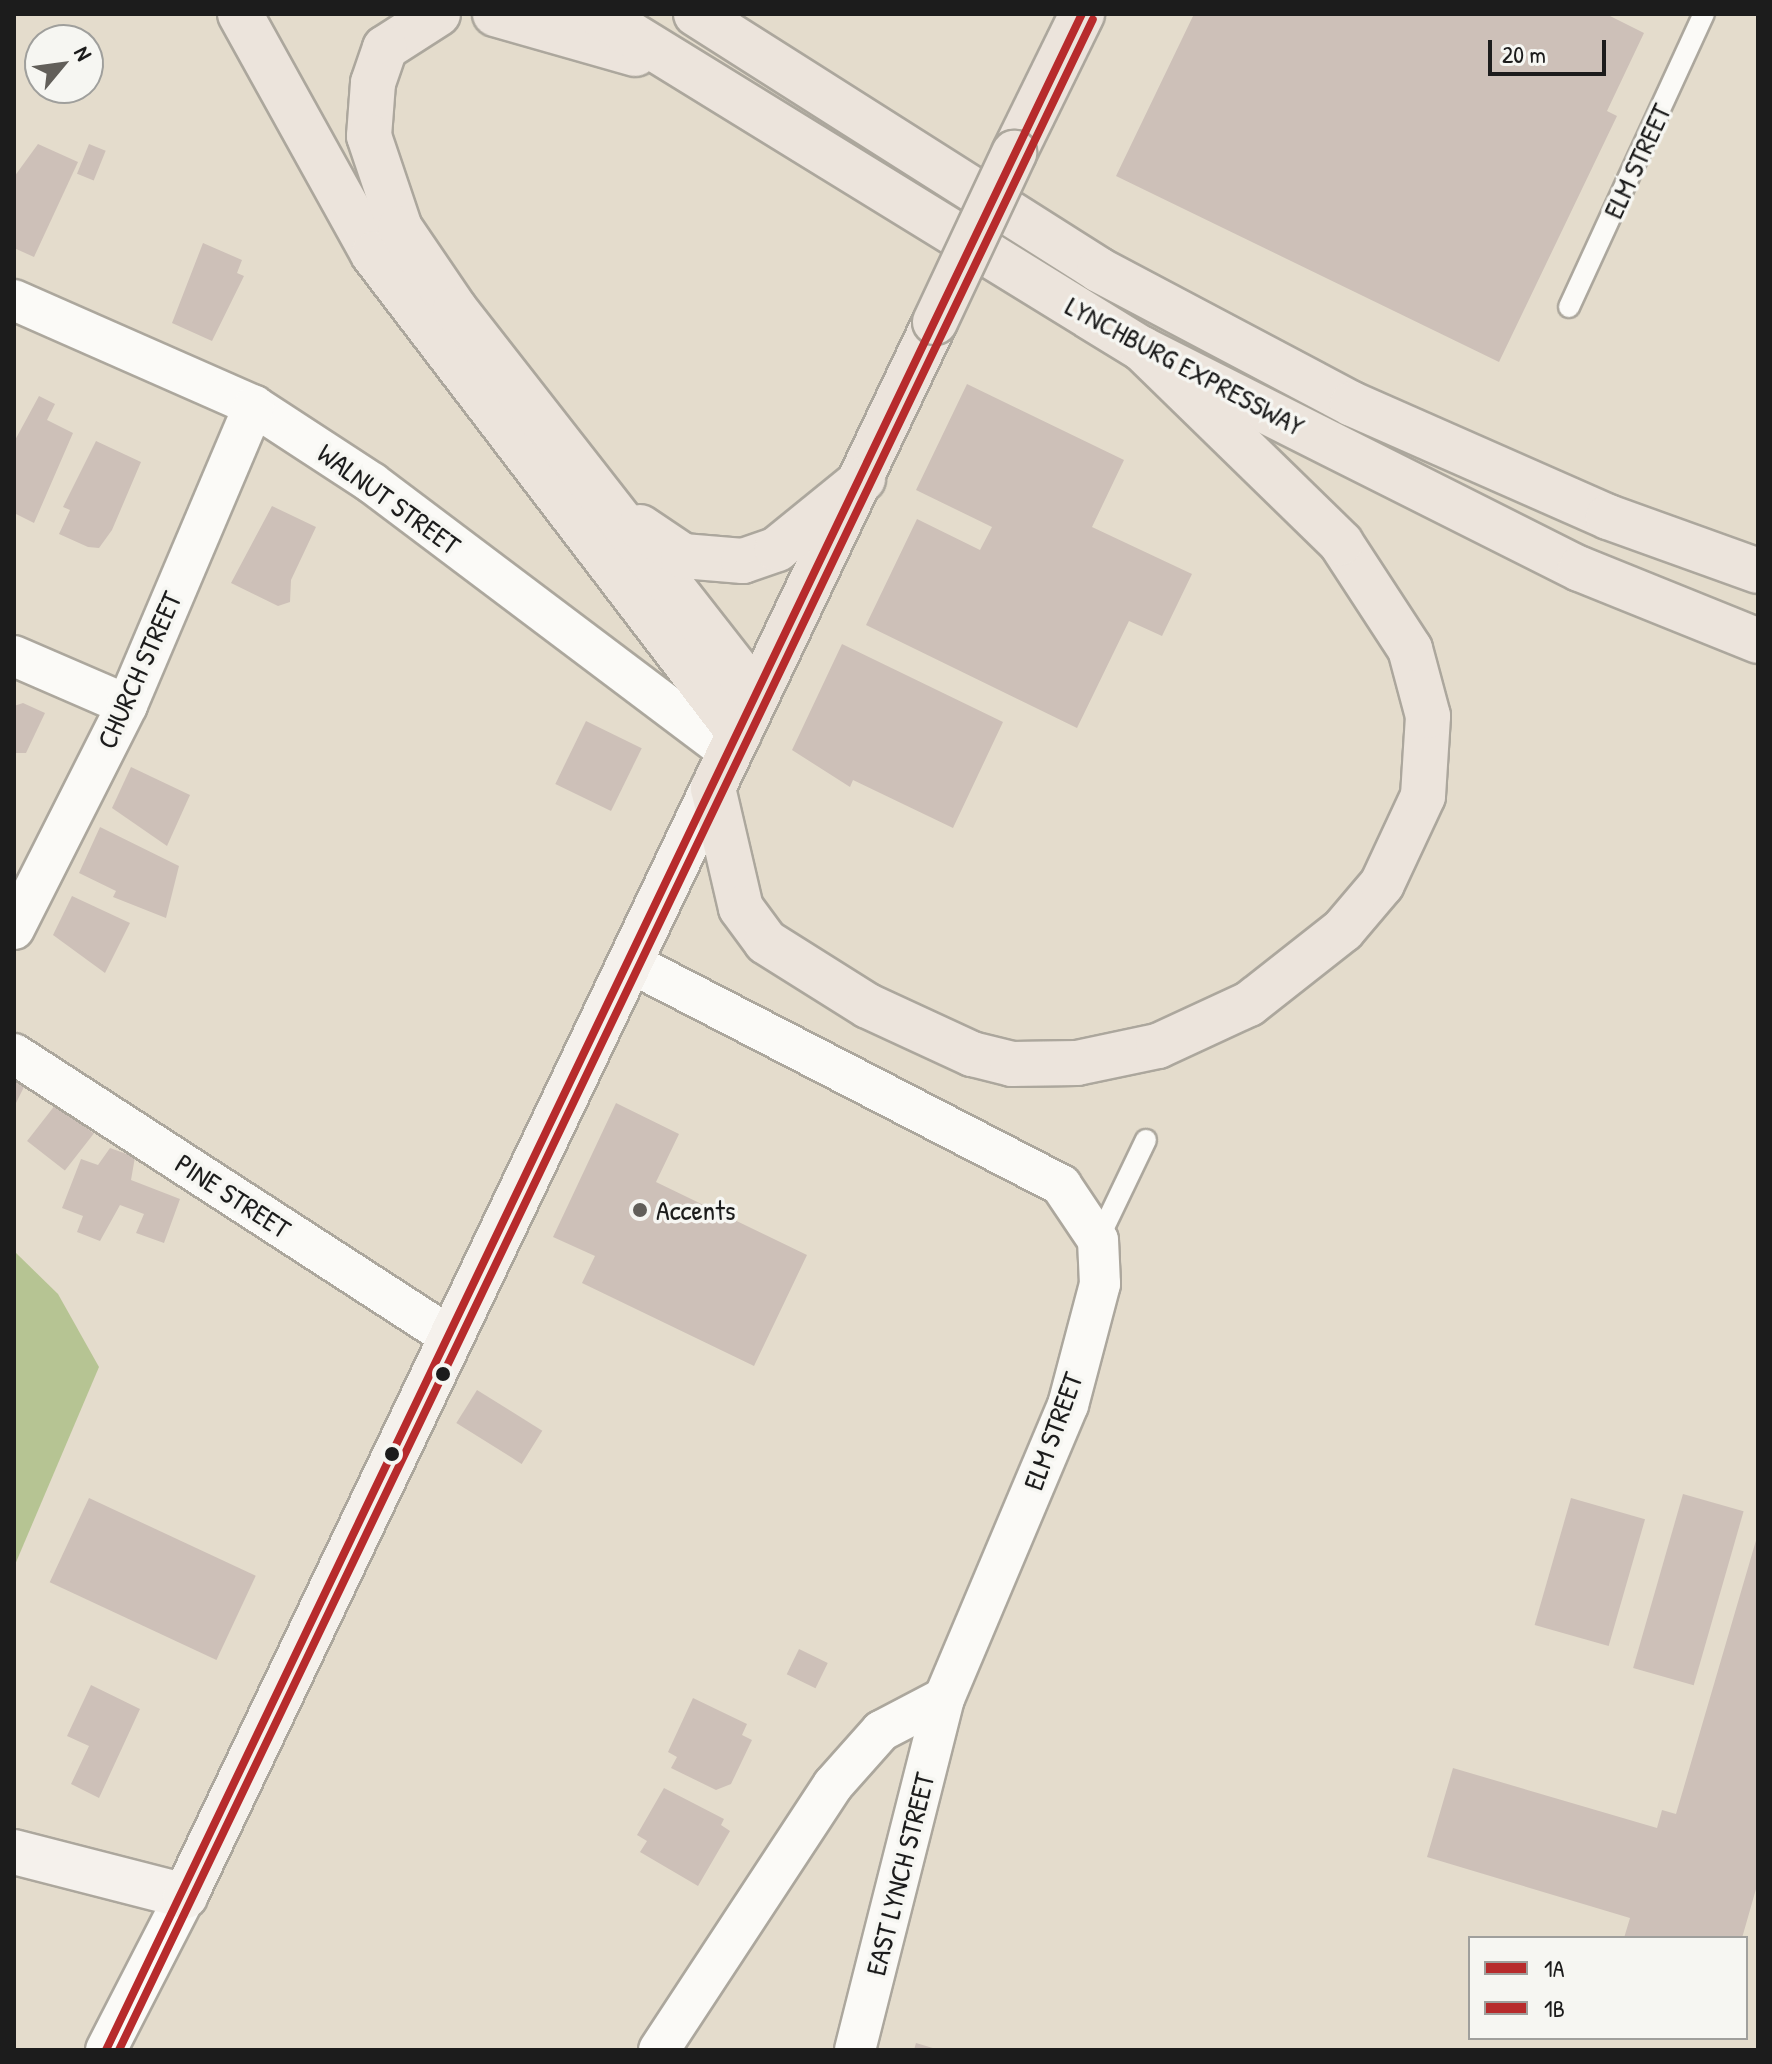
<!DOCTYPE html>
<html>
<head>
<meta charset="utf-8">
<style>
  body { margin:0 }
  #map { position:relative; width:1772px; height:2064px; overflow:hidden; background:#e4dccc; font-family:"Patrick Hand",sans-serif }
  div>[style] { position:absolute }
  .forest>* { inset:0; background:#b6c493 }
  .building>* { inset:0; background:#cdc0b8; transform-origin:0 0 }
  .roads { filter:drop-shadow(2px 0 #aca79d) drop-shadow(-2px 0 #aca79d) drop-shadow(0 2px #aca79d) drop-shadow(0 -2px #aca79d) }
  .service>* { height:20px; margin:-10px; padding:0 10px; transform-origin:10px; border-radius:10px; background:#fbfaf7 }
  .minor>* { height:40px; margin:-20px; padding:0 20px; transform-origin:20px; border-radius:20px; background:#fbfaf7 }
  .secondary>* { height:44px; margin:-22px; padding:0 22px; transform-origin:22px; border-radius:22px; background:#f5f1ec }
  .primary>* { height:44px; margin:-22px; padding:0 22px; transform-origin:22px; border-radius:22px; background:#ece4dc }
  .motorway>* { height:44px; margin:-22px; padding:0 22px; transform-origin:22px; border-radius:22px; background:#ece4dc }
  .bridges { filter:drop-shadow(2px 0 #aca79d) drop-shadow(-2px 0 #aca79d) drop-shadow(0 2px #aca79d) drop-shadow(0 -2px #aca79d) }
  .primary-bridge>* { height:44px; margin:-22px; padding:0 22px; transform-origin:22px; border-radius:22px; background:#ece4dc }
  .bus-1>* { height:8px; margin:-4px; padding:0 4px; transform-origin:4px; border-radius:4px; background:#b72b2c }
  .bus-2>* { height:8px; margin:-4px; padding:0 4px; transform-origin:4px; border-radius:4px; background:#b72b2c }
  .dots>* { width:22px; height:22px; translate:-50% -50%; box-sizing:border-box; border:4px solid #f6f6f2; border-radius:50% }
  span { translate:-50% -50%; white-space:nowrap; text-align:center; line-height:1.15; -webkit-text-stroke:7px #f6f6f2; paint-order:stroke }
  .street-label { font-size:28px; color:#1c1c1c }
  .poi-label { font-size:28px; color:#1c1c1c }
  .left { translate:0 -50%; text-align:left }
  .frame { position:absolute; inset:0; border:16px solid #1c1c1c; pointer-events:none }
  .legend { position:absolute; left:1468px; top:1936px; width:280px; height:104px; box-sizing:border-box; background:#f6f6f2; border:2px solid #9f9f9c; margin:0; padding:10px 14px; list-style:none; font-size:24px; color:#1c1c1c }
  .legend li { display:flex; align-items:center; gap:16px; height:40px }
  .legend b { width:40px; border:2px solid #9f9f9c }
  .north { position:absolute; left:24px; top:24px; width:80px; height:80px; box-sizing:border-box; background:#f6f6f2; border:2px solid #9f9f9c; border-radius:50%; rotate:61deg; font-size:22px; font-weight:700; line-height:32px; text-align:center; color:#1c1c1c }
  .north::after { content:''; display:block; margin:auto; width:28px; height:36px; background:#625f5a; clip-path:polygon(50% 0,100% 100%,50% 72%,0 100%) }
  .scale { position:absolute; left:1488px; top:40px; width:118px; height:36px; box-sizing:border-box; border:4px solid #1c1c1c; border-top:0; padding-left:10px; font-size:24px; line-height:28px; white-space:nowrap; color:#1c1c1c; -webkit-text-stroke:6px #f6f6f2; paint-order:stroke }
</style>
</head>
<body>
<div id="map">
  <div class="forest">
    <i style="clip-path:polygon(14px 1251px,58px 1294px,99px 1367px,14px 1567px)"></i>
  </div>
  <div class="building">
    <i style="clip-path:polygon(1194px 14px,1606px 14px,1644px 33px,1607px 111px,1617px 116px,1499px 362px,1116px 176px)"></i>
    <i style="clip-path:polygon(38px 144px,78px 162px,34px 257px,14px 248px,14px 177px)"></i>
    <i style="left:89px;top:144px;width:18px;height:32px;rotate:22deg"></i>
    <i style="clip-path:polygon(203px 243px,242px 260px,237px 273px,244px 276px,212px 341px,172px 323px)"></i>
    <i style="clip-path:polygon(967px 384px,1124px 460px,1092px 527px,1192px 574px,1162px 636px,1129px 621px,1077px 728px,866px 625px,917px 519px,980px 550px,992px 527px,916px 490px)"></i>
    <i style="clip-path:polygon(39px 396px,55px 404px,47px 420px,73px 433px,34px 523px,14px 513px,14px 442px)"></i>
    <i style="clip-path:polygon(96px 441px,141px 462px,112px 530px,99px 548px,88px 547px,59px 534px,70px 510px,63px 507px)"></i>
    <i style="clip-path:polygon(272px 506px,316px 527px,291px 580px,290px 602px,278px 606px,231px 583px)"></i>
    <i style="clip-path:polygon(842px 644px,1003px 722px,953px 828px,853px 780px,850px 787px,792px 750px)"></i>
    <i style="clip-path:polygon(23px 703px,45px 713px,26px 753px,14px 753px,14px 706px)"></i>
    <i style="left:586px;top:721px;width:62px;height:70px;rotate:26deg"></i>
    <i style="clip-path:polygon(131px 767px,190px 795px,167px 846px,112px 808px)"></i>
    <i style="clip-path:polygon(100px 827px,179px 866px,166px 918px,113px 897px,116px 891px,79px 873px)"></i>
    <i style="clip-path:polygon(72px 896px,130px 923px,105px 973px,53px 935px)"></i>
    <i style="clip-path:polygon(14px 1074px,27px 1081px,14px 1107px)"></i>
    <i style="clip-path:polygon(616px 1103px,679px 1134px,656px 1182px,807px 1255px,754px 1366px,582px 1283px,595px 1256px,553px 1237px)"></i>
    <i style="left:56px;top:1104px;width:48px;height:47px;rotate:38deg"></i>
    <i style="clip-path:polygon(110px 1148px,135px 1157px,131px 1180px,180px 1199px,164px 1243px,136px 1233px,144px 1214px,120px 1205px,100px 1241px,77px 1232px,83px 1216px,62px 1208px,81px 1159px,98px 1165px)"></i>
    <i style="left:477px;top:1390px;width:77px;height:39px;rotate:32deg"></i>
    <i style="left:1683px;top:1494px;width:63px;height:181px;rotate:16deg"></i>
    <i style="left:89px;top:1498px;width:184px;height:93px;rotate:25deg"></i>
    <i style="left:1571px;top:1498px;width:77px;height:132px;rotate:16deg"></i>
    <i style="clip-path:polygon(1757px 1537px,1758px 1882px,1742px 1938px,1624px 1938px,1630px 1918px,1427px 1857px,1453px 1768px,1657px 1828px,1662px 1810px,1676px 1814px)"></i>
    <i style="left:799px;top:1649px;width:32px;height:28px;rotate:26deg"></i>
    <i style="clip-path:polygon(91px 1685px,140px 1709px,99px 1798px,71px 1784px,89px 1746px,67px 1736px)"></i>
    <i style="clip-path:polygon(693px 1698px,747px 1724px,742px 1735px,752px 1740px,731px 1784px,716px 1790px,671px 1768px,677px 1757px,668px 1752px)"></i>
    <i style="clip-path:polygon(664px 1788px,724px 1819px,721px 1825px,730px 1831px,698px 1886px,640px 1852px,647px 1841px,637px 1835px)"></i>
    <i style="clip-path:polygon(916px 2043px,936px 2049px,936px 2050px,914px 2050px)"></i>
  </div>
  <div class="roads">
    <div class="service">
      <i style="left:1569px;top:307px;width:323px;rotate:-65.3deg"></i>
      <i style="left:1098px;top:1240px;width:111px;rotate:-64.4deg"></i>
    </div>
    <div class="minor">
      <i style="left:14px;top:300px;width:262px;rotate:23.8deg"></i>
      <i style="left:254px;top:406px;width:141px;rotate:33.1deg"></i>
      <i style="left:372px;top:483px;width:448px;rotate:37deg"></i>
      <i style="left:14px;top:656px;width:123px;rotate:23.4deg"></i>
      <i style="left:14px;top:929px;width:251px;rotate:-63.2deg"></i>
      <i style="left:127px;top:705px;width:325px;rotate:-67deg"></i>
      <i style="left:631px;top:963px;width:484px;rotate:27.3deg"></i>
      <i style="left:1061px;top:1185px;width:66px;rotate:56.1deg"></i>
      <i style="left:1098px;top:1240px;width:44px;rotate:87.4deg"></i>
      <i style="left:1100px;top:1284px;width:125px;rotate:104.8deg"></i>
      <i style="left:1068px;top:1405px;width:318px;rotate:112.9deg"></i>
      <i style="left:944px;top:1698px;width:71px;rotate:152.4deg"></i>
      <i style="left:881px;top:1731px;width:72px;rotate:131.6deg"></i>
      <i style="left:833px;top:1785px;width:317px;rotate:123.3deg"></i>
      <i style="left:14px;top:1054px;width:522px;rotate:32.96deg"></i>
      <i style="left:106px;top:2050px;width:173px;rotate:-62.8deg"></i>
      <i style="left:855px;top:2050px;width:363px;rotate:-75.8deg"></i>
    </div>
    <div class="secondary">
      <i style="left:14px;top:1852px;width:177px;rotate:14.4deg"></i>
      <i style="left:185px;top:1896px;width:1227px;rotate:-64.52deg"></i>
    </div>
    <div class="primary">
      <i style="left:1014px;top:153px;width:155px;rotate:-63.9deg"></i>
      <i style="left:713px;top:788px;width:516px;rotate:-64.53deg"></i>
    </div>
    <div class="motorway">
      <i style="left:240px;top:14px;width:274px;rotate:61deg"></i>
      <i style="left:373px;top:254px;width:603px;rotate:52.62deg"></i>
      <i style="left:438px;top:14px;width:63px;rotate:147.3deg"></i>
      <i style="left:385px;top:48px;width:37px;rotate:109deg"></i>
      <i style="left:373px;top:83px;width:53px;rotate:94.3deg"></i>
      <i style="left:369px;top:136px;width:97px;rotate:71.4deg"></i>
      <i style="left:400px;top:228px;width:98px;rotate:55.8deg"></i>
      <i style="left:455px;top:309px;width:489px;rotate:52deg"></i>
      <i style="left:495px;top:14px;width:146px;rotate:15.9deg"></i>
      <i style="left:598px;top:14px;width:639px;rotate:31.63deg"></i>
      <i style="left:1142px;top:349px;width:490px;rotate:26.7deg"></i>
      <i style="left:1580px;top:569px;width:192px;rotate:22deg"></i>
      <i style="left:696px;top:14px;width:477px;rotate:32.4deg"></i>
      <i style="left:1099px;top:270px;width:286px;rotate:27.9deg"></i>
      <i style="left:1352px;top:404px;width:280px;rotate:23.8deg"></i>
      <i style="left:1608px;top:517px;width:159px;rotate:19.8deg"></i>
      <i style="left:640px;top:527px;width:52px;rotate:34deg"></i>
      <i style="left:683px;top:556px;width:60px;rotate:4.8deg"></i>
      <i style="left:743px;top:561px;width:36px;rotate:-19deg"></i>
      <i style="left:777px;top:549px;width:111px;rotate:-39.1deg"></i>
      <i style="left:713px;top:788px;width:123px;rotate:76.9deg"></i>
      <i style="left:741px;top:908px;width:42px;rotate:53.7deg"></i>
      <i style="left:766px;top:942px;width:120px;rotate:32.1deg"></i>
      <i style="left:868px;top:1006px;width:115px;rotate:24.8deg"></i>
      <i style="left:972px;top:1054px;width:41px;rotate:14deg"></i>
      <i style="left:1012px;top:1064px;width:65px;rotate:-0.9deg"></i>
      <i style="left:1077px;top:1063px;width:83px;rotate:-11.9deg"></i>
      <i style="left:1158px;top:1046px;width:100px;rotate:-24.8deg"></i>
      <i style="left:1249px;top:1004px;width:120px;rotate:-38.2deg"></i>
      <i style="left:1343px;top:930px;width:60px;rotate:-49.7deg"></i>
      <i style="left:1382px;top:884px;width:97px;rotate:-65deg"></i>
      <i style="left:1423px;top:796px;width:80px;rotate:-86.4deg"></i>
      <i style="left:1428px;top:716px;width:69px;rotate:-105deg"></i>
      <i style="left:1410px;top:649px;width:126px;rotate:-123.1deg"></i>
      <i style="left:1341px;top:543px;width:278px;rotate:-135.7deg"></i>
    </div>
  </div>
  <div class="bridges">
    <div class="primary-bridge">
      <i style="left:935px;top:322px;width:187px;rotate:-64.9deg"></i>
    </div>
  </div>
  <div class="bus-1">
    <i style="left:106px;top:2050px;width:2258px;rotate:-64.39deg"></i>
  </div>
  <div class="bus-2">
    <i style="left:119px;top:2050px;width:2252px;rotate:-64.38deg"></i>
  </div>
  <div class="dots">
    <i style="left:640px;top:1210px;background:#625f5a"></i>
    <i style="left:443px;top:1374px;background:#1c1c1c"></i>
    <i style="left:392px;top:1454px;background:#1c1c1c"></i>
  </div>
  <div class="street-label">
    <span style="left:1637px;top:161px;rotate:-65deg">ELM STREET</span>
    <span style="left:1185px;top:366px;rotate:28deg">LYNCHBURG EXPRESSWAY</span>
    <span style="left:389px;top:499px;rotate:36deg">WALNUT STREET</span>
    <span style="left:139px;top:670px;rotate:-66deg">CHURCH STREET</span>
    <span style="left:233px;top:1196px;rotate:33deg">PINE STREET</span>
    <span style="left:1053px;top:1431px;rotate:-70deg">ELM STREET</span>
    <span style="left:900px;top:1874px;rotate:-76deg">EAST LYNCH STREET</span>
  </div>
  <div class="poi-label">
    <span class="left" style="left:656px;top:1210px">Accents</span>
  </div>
  <div class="frame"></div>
  <ul class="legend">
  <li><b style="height:10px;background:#b72b2c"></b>1A</li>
  <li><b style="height:10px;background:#b72b2c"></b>1B</li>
  </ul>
  <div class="north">N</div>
  <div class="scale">20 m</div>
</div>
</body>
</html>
